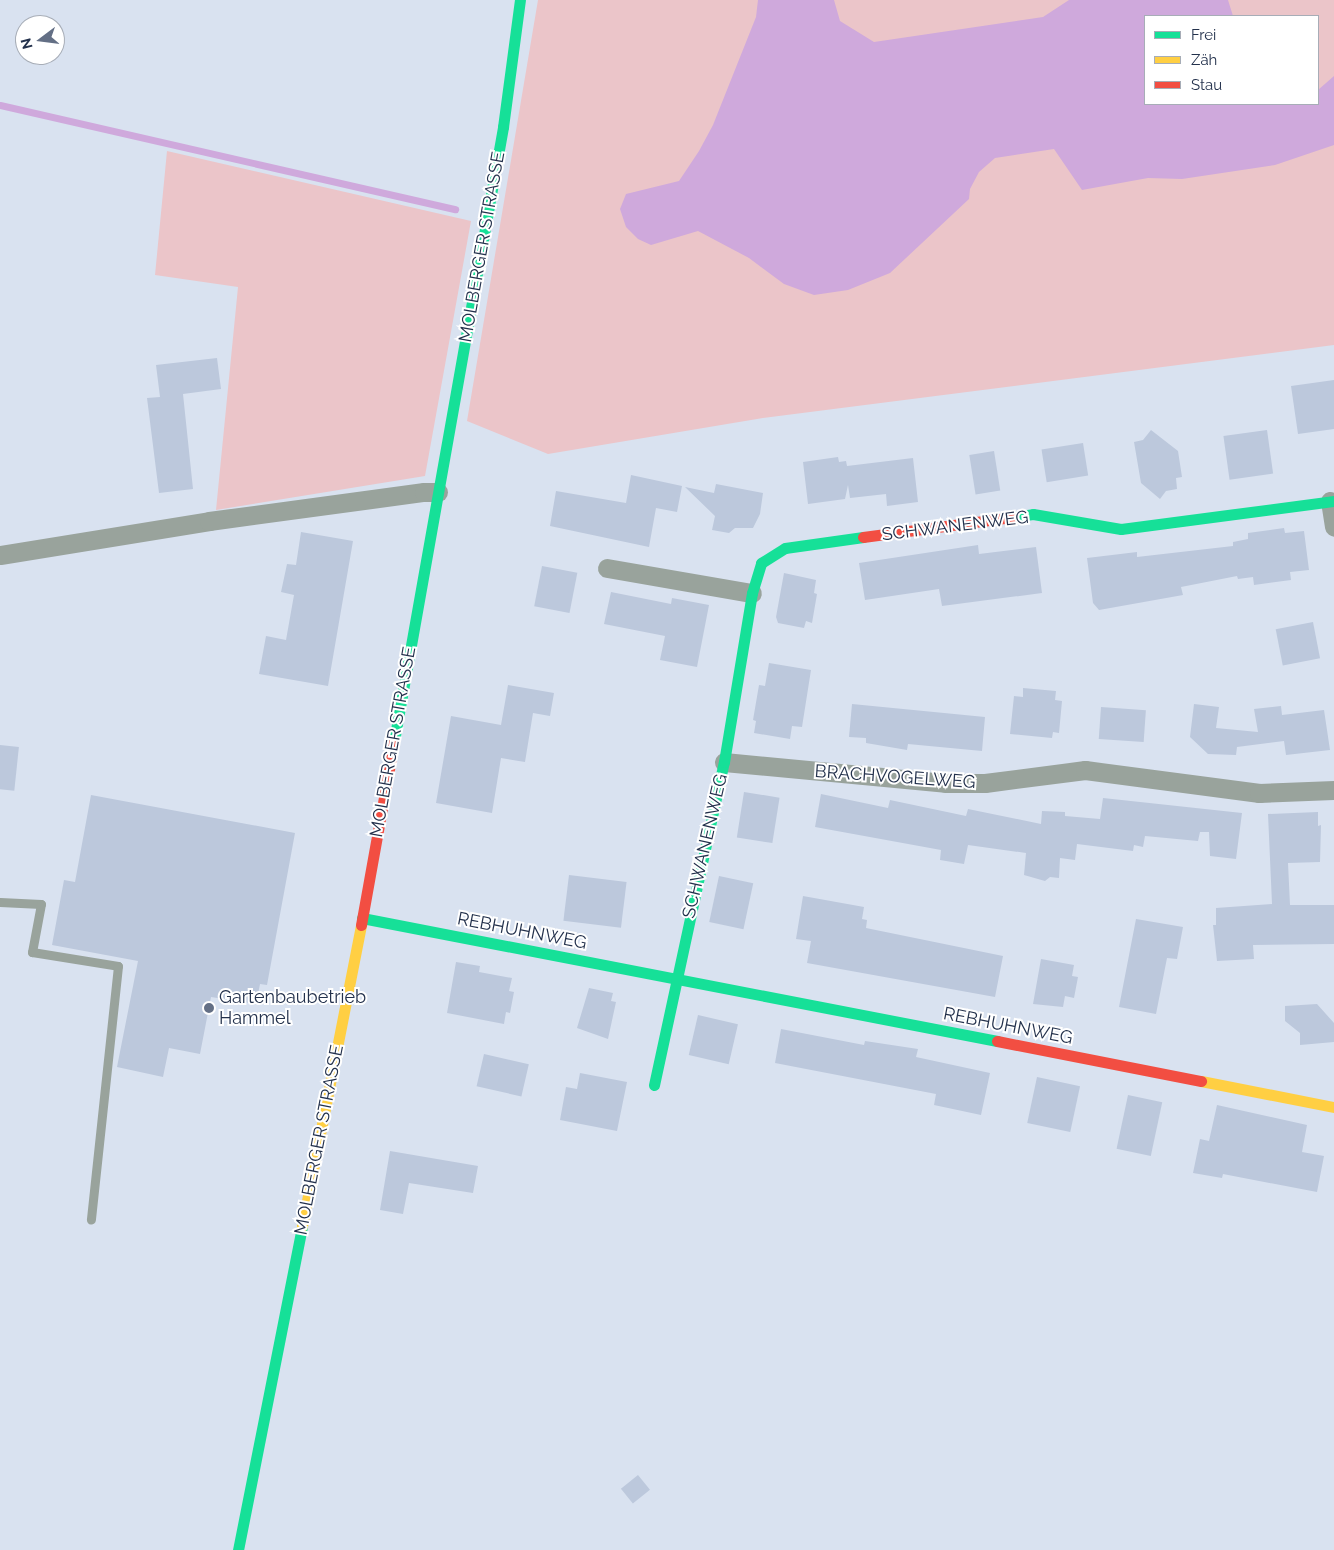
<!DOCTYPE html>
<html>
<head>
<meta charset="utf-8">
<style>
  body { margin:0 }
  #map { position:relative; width:1334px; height:1550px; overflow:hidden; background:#d9e2f0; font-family:Raleway,sans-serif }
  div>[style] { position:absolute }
  .green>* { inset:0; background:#ebc5c9 }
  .water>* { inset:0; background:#cfa9dc }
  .stream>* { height:7px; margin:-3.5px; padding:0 3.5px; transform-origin:3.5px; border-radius:3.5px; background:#cfa9dc }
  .building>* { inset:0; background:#bcc8dc; transform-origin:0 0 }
  .lane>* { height:9px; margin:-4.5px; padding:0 4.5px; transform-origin:4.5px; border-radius:4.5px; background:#99a39c }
  .street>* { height:19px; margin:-9.5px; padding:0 9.5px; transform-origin:9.5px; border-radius:9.5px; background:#99a39c }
  .fast>* { height:11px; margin:-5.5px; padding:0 5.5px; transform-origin:5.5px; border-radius:5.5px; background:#16e098 }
  .slow>* { height:11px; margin:-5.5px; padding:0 5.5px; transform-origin:5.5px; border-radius:5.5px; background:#ffcf43 }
  .jam>* { height:11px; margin:-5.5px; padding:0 5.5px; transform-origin:5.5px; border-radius:5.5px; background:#f24e42 }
  .dots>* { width:14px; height:14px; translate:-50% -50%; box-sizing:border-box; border:2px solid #fff; border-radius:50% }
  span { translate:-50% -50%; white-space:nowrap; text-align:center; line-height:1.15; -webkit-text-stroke:4px #fff; paint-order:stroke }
  .street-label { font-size:18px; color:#23314c }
  .poi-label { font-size:18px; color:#23314c }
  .left { translate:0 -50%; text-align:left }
  .legend { position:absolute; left:1144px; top:15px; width:175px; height:90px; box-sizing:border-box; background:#fff; border:1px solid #a7adb7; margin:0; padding:6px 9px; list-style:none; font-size:15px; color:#23314c }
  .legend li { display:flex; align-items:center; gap:10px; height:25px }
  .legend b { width:25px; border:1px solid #a7adb7 }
  .north { position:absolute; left:15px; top:15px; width:50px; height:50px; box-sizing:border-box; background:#fff; border:1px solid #a7adb7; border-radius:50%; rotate:255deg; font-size:14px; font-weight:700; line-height:20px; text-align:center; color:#23314c }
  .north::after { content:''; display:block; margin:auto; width:18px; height:22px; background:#636f85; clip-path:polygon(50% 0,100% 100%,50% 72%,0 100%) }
</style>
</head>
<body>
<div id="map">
  <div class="green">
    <i style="clip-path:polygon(evenodd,538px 0,1334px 0,1334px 345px,763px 418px,548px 454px,467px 421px,538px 0,1145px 16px,1318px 16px,1318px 104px,1145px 104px,1145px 16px)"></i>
    <i style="clip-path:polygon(167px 151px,471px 221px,425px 476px,216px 510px,238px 287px,155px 275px)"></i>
  </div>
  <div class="water">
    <i style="clip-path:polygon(758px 0,834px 0,840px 21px,874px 42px,1043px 17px,1069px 0,1228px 0,1233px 16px,1145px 16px,1145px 104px,1318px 104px,1318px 90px,1334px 76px,1334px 145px,1275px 165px,1182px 179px,1148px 178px,1082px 190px,1054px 149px,995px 158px,979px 172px,970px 189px,969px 199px,890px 273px,848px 290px,814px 295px,784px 284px,749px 258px,698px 231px,651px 245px,638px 239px,626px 227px,620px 209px,626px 194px,679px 181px,699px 151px,713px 125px,756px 17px)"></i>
  </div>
  <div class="stream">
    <i style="left:0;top:105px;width:467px;rotate:12.9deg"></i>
  </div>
  <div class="building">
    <i style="clip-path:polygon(217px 358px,221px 389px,183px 394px,193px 489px,159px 493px,147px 398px,160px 397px,156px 365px)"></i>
    <i style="clip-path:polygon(1334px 380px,1334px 429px,1298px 434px,1291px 386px)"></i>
    <i style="clip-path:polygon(1151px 430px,1178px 451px,1182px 477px,1176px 478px,1177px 489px,1166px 491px,1160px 499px,1141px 483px,1134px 442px,1143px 440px)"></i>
    <i style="left:1267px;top:430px;width:44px;height:44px;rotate:82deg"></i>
    <i style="left:1083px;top:443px;width:33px;height:42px;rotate:81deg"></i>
    <i style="left:994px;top:451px;width:40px;height:25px;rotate:81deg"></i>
    <i style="clip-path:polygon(838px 457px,839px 462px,846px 461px,847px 466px,913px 458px,918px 502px,887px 506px,886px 494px,850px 498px,848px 485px,845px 499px,808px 504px,803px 462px)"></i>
    <i style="clip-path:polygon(631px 475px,682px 486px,677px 512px,656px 508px,649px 547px,550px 526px,556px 491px,626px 503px)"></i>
    <i style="clip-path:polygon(716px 484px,763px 493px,760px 514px,753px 528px,735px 528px,729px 533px,712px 530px,715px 516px,685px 487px,714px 493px)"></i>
    <i style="clip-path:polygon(1284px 528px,1285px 533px,1304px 531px,1309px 570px,1290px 572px,1291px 580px,1254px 585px,1253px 577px,1238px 579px,1237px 576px,1181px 587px,1183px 595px,1099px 610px,1093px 603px,1087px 558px,1137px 552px,1137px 557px,1233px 546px,1233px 542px,1248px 539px,1248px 533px)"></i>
    <i style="clip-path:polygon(301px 532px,353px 541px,328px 686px,259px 674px,266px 636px,286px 640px,294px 595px,281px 592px,287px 564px,296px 565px)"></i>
    <i style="clip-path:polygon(978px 545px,979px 554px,1036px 547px,1042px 593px,942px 606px,939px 589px,865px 600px,859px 563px)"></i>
    <i style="left:542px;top:566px;width:36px;height:41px;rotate:11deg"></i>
    <i style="clip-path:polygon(784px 573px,816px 580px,814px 593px,817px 594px,812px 623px,806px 621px,804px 628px,778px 623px,776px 617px)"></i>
    <i style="clip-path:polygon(611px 592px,671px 604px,672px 598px,709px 605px,697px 667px,660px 660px,665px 636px,604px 624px)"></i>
    <i style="left:1313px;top:622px;width:37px;height:38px;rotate:79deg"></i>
    <i style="clip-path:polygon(769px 663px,811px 670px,802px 727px,792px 726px,790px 739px,754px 733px,756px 721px,753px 720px,759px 685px,765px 686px)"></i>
    <i style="clip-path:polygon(508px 685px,554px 693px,550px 716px,533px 713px,525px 762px,501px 758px,492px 813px,436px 803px,451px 716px,501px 725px)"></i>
    <i style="clip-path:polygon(1023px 688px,1056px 691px,1055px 700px,1062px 701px,1059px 733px,1053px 732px,1052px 738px,1010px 734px,1014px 696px,1023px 697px)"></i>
    <i style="clip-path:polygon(852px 704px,985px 717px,982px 751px,908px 744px,907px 750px,866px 743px,866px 738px,849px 737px)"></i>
    <i style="clip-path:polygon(1194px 704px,1219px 707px,1216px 728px,1258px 732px,1254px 709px,1281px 706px,1282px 715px,1324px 710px,1330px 750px,1286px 755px,1284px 741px,1237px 747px,1236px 755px,1208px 754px,1190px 737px)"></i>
    <i style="left:1101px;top:707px;width:45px;height:32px;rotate:4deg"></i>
    <i style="left:0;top:745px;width:19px;height:44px;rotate:6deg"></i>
    <i style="left:744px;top:792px;width:36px;height:46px;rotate:9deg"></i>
    <i style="clip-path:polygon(821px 794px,888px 808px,890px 800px,966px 816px,968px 809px,1041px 824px,1042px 811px,1065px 812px,1065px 816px,1100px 819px,1103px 798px,1242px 813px,1236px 859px,1210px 856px,1209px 832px,1200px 832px,1198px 841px,1145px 836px,1143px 847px,1134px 845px,1133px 851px,1077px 844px,1075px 860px,1060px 858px,1059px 878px,1050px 877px,1045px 881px,1024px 875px,1026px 853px,968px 845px,964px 864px,940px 860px,941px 850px,815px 827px)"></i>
    <i style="clip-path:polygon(91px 795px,295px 833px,267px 985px,260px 984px,256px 1004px,211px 997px,200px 1054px,169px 1048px,163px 1077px,117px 1067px,138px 961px,52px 945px,64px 880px,75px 882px)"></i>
    <i style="clip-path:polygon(1318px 812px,1318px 826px,1321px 825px,1320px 862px,1288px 863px,1290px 905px,1334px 905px,1334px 944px,1253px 945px,1254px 959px,1217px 961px,1213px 925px,1216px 925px,1216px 908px,1272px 904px,1268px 814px)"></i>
    <i style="left:569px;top:875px;width:58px;height:46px;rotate:7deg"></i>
    <i style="left:719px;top:876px;width:35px;height:47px;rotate:12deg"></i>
    <i style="clip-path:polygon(803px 896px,864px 907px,862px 919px,867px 920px,866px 928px,1003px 956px,995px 997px,807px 963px,811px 941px,796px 939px)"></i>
    <i style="clip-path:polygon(1136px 919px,1183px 927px,1177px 959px,1167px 958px,1156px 1014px,1119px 1007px)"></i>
    <i style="clip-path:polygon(1041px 959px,1074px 965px,1072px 976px,1078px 977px,1074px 998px,1065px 996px,1063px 1007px,1033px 1004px)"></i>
    <i style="clip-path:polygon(456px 962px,480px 966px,479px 972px,512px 978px,509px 991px,514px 992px,510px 1013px,506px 1012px,504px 1024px,447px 1013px)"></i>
    <i style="clip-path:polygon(589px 988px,613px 993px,611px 1001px,616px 1002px,608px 1039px,577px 1028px)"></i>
    <i style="clip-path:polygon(1317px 1004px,1334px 1023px,1334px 1042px,1300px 1045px,1300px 1033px,1285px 1021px,1285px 1006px)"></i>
    <i style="left:698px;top:1015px;width:41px;height:41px;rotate:13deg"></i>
    <i style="clip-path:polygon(781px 1029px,864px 1045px,865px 1041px,918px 1049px,916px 1057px,990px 1073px,981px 1115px,934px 1105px,936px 1094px,775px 1063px)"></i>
    <i style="left:484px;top:1054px;width:46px;height:33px;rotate:13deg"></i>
    <i style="clip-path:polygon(580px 1073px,627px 1082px,617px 1131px,560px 1120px,566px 1087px,577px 1089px)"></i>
    <i style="left:1037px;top:1077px;width:44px;height:47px;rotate:12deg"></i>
    <i style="left:1128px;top:1095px;width:35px;height:55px;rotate:12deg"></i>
    <i style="clip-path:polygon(1217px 1105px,1307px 1125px,1302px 1152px,1324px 1156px,1317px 1192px,1223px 1174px,1222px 1178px,1193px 1173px,1200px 1139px,1209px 1141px)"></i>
    <i style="clip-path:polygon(390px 1151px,478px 1166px,473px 1193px,409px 1183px,403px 1214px,380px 1210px)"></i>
    <i style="left:638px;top:1475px;width:19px;height:22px;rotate:51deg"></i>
  </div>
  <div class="lane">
    <i style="left:0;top:902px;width:41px;rotate:2.8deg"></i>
    <i style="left:41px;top:904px;width:49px;rotate:100.6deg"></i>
    <i style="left:32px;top:952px;width:87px;rotate:9.2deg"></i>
    <i style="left:118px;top:966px;width:255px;rotate:96.1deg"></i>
  </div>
  <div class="street">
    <i style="left:1330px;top:501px;width:26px;rotate:81deg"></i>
    <i style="left:0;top:555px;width:212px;rotate:-9.2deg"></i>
    <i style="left:209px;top:521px;width:217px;rotate:-7.7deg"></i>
    <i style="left:424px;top:492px;width:14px"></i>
    <i style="left:607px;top:568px;width:147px;rotate:9.8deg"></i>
    <i style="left:724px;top:762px;width:222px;rotate:5.4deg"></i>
    <i style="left:945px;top:783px;width:40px"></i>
    <i style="left:985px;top:783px;width:101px;rotate:-7.4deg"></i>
    <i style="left:1085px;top:770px;width:176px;rotate:7.5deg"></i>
    <i style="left:1259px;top:793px;width:75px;rotate:-2.3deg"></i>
  </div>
  <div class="fast">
    <i style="left:1012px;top:517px;width:21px;rotate:-8deg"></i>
    <i style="left:1033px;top:514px;width:89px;rotate:9.7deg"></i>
    <i style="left:1121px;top:529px;width:215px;rotate:-7.5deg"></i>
    <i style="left:394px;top:741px;width:624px;rotate:-79.93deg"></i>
    <i style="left:503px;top:127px;width:128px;rotate:-82.4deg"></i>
    <i style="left:362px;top:918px;width:647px;rotate:10.96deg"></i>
    <i style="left:654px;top:1085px;width:330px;rotate:-77.8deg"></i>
    <i style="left:724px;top:762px;width:171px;rotate:-80.6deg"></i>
    <i style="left:752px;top:593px;width:31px;rotate:-73deg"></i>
    <i style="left:761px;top:563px;width:28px;rotate:-32deg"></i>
    <i style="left:785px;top:548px;width:79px;rotate:-8deg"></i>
    <i style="left:238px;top:1550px;width:330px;rotate:-78.8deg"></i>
  </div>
  <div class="slow">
    <i style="left:1201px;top:1081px;width:136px;rotate:11.1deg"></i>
    <i style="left:302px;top:1226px;width:307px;rotate:-78.9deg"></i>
  </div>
  <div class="jam">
    <i style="left:863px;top:537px;width:150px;rotate:-7.6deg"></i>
    <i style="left:361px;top:925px;width:187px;rotate:-79.8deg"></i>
    <i style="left:997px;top:1041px;width:208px;rotate:11.1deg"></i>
  </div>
  <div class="dots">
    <i style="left:209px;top:1008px;background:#636f85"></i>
  </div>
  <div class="street-label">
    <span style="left:482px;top:247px;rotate:-80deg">MOLBERGER STRASSE</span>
    <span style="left:955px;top:526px;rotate:-7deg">SCHWANENWEG</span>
    <span style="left:393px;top:742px;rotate:-80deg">MOLBERGER STRASSE</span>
    <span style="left:895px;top:777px;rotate:4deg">BRACHVOGELWEG</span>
    <span style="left:705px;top:846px;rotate:-77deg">SCHWANENWEG</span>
    <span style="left:522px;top:931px;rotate:11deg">REBHUHNWEG</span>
    <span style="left:1008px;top:1026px;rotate:11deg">REBHUHNWEG</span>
    <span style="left:319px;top:1140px;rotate:-79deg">MOLBERGER STRASSE</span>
  </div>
  <div class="poi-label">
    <span class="left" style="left:219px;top:1008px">Gartenbaubetrieb<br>Hammel</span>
  </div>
  <ul class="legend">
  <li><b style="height:6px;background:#16e098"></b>Frei</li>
  <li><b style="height:6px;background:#ffcf43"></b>Zäh</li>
  <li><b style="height:6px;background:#f24e42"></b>Stau</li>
  </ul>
  <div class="north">N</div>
</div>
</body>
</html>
